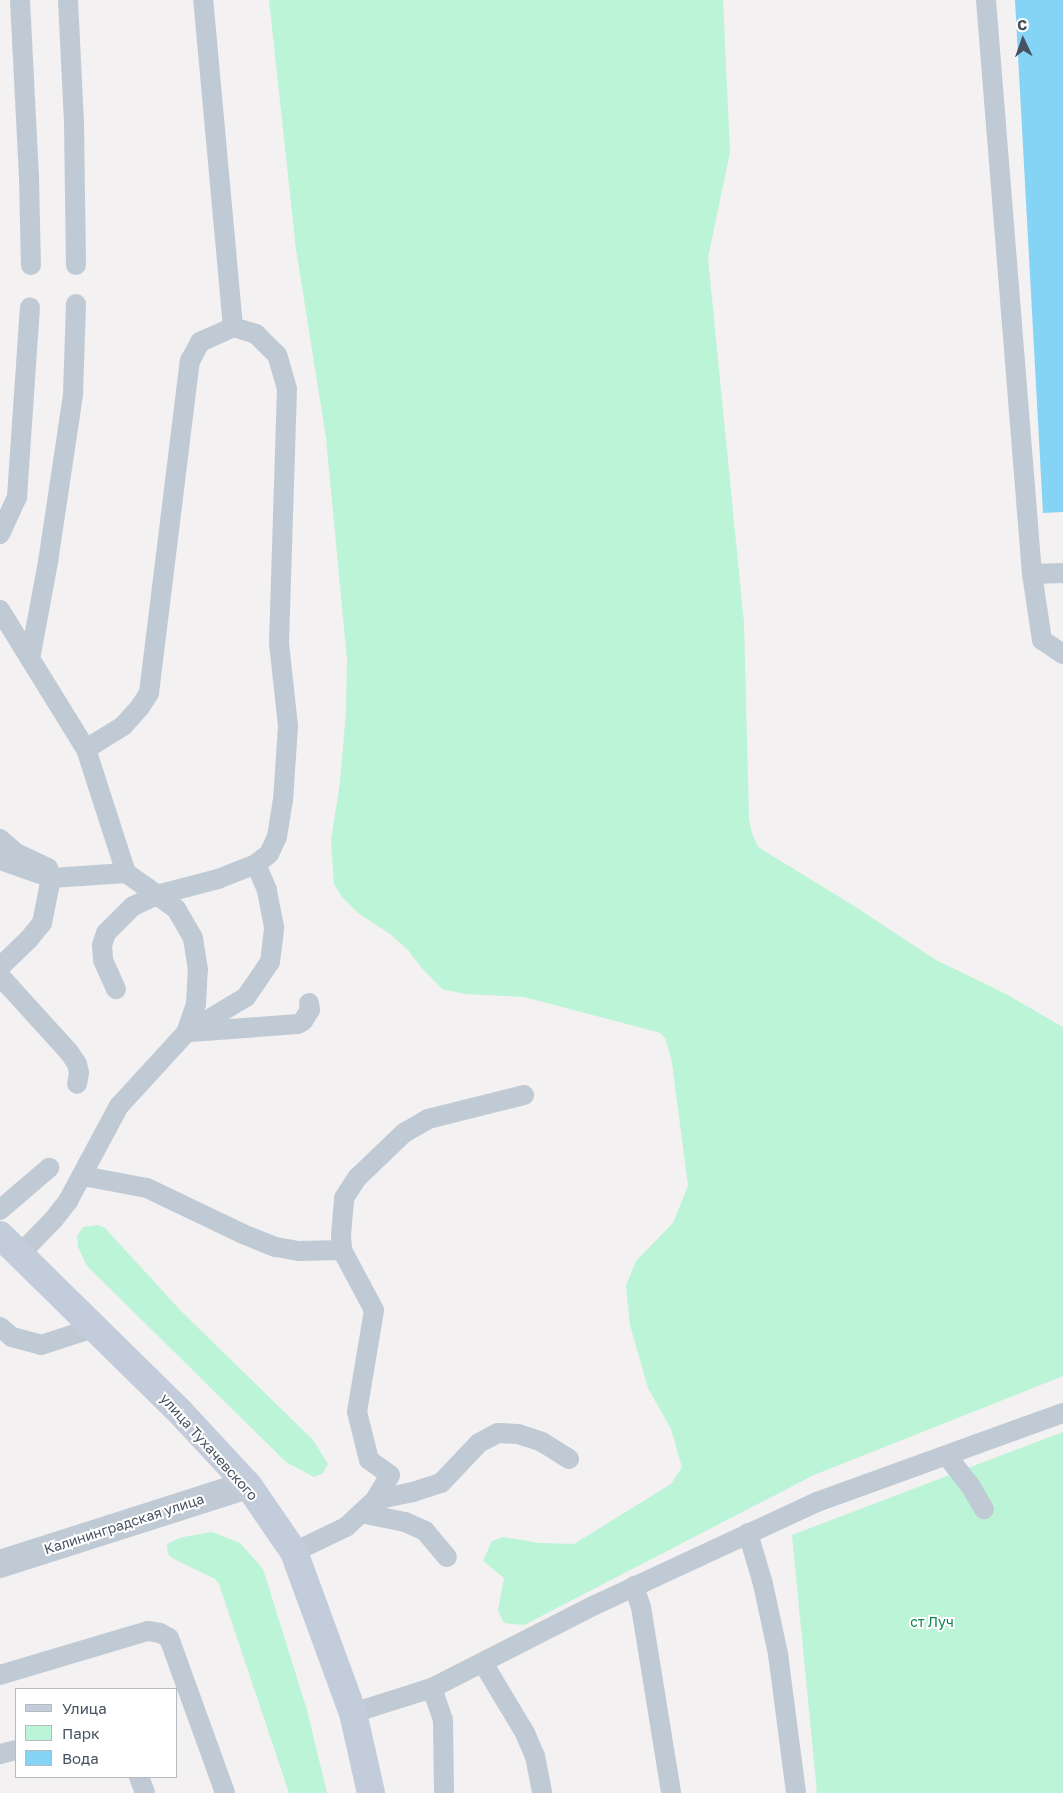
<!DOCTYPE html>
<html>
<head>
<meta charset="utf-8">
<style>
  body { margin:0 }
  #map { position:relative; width:1063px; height:1793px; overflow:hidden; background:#f3f1f1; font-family:"Golos Text",sans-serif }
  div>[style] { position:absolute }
  .green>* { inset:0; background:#bcf4d7 }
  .water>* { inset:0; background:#85d3f5 }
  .lane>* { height:20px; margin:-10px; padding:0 10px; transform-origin:10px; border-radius:10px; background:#c0cad4 }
  .street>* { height:28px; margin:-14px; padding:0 14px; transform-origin:14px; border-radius:14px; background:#c0cad4 }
  .secondary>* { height:28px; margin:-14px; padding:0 14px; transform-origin:14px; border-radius:14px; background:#c2ccdb }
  span { translate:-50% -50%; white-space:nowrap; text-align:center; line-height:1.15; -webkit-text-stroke:4px #fff; paint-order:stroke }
  .street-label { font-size:14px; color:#475260 }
  .park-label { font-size:14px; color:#0e8554 }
  .legend { position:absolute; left:15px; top:1688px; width:162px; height:90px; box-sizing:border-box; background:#fff; border:1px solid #b5babf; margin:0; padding:6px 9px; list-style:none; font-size:15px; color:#475260 }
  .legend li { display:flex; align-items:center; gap:10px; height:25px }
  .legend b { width:25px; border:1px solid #b5babf }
  .north { position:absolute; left:998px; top:15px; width:50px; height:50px; -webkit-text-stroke:4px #fff; paint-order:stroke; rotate:357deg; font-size:14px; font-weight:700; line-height:20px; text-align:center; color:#475260 }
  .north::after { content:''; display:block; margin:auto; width:18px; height:22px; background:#475260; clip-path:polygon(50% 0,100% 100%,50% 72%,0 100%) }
</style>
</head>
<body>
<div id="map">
  <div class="green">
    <i style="clip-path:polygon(269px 0,723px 0,730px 152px,708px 258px,744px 623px,749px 819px,752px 833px,758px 847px,854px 906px,936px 960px,1004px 993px,1063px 1027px,1063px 1376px,814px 1475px,524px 1625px,504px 1623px,498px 1610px,504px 1578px,483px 1561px,492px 1541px,503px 1537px,540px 1543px,574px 1544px,671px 1484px,682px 1467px,671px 1429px,648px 1388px,630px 1325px,626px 1286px,636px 1261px,673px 1223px,688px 1186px,672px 1063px,666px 1040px,661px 1033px,524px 997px,466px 994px,442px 989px,420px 966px,408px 950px,390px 934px,358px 913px,342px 897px,334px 884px,331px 841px,340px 782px,346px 712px,347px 659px,326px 438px,296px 249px)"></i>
    <i style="clip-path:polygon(98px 1225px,105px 1228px,182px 1312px,313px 1440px,328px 1464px,323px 1473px,314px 1477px,286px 1462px,87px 1266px,78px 1247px,77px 1236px,83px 1227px)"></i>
    <i style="clip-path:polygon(1063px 1432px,1063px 1793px,817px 1793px,792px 1535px)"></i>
    <i style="clip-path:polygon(212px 1532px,240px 1543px,263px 1569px,307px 1710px,327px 1793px,289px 1793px,219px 1584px,215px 1579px,172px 1558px,168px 1554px,167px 1544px,173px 1541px,183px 1537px)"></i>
  </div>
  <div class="water">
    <i style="clip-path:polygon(1015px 0,1063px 0,1063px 512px,1043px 513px)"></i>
  </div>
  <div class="lane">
    <i style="left:20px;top:0;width:179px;rotate:87.1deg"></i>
    <i style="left:29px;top:179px;width:86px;rotate:88.7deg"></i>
    <i style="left:68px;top:0;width:123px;rotate:87.2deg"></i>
    <i style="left:74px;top:123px;width:142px;rotate:89.2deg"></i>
    <i style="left:986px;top:0;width:576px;rotate:85.42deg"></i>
    <i style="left:1032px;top:574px;width:67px;rotate:81.4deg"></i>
    <i style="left:1042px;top:640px;width:25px;rotate:34deg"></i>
    <i style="left:0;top:534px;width:41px;rotate:-65.3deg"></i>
    <i style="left:17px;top:497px;width:190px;rotate:-86.1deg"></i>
    <i style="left:1032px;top:574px;width:31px;rotate:-2deg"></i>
    <i style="left:0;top:610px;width:163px;rotate:58.3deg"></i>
    <i style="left:86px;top:749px;width:130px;rotate:72.1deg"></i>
    <i style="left:126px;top:873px;width:38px;rotate:35deg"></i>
    <i style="left:157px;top:895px;width:26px;rotate:155deg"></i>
    <i style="left:133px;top:906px;width:38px;rotate:135deg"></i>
    <i style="left:106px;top:933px;width:13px;rotate:108deg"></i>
    <i style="left:102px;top:945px;width:15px;rotate:86deg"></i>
    <i style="left:103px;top:960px;width:32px;rotate:66deg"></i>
    <i style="left:30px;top:659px;width:99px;rotate:-79.5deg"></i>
    <i style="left:48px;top:562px;width:170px;rotate:-81.5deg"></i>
    <i style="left:73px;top:394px;width:90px;rotate:-88.1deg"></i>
    <i style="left:86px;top:749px;width:44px;rotate:-31.9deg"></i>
    <i style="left:123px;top:726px;width:25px;rotate:-48deg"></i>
    <i style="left:140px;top:707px;width:17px;rotate:-57deg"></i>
    <i style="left:149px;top:693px;width:335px;rotate:-83deg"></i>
    <i style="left:190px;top:361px;width:21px;rotate:-62deg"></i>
    <i style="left:200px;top:342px;width:36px;rotate:-24deg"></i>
    <i style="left:0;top:839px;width:21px;rotate:41deg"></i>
    <i style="left:16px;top:853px;width:35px;rotate:25deg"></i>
    <i style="left:48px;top:868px;width:10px;rotate:73deg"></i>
    <i style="left:51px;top:878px;width:75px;rotate:-3.8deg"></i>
    <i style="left:0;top:860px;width:54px;rotate:19.4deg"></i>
    <i style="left:51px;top:878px;width:46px;rotate:101.3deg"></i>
    <i style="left:42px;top:923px;width:21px;rotate:129deg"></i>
    <i style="left:29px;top:939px;width:40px;rotate:136deg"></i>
    <i style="left:0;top:976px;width:103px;rotate:47.8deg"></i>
    <i style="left:69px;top:1052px;width:14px;rotate:56deg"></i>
    <i style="left:77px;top:1064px;width:9px;rotate:77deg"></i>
    <i style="left:79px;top:1073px;width:11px;rotate:100deg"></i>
    <i style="left:191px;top:1032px;width:107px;rotate:-4.3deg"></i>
    <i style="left:298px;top:1024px;width:6px;rotate:-31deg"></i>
    <i style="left:303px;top:1021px;width:13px;rotate:-58deg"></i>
    <i style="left:310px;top:1010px;width:7px;rotate:-98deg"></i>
    <i style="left:186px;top:1033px;width:31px;rotate:-71deg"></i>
    <i style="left:196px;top:1004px;width:34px;rotate:-87deg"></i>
    <i style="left:198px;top:970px;width:32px;rotate:-99deg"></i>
    <i style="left:193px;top:938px;width:34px;rotate:-120deg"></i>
    <i style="left:176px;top:909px;width:24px;rotate:-144deg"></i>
    <i style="left:157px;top:895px;width:63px;rotate:-14.7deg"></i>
    <i style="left:218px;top:879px;width:41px;rotate:-21.5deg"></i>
    <i style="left:256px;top:864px;width:16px;rotate:-38deg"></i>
    <i style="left:269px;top:854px;width:19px;rotate:-65deg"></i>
    <i style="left:277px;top:837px;width:36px;rotate:-81deg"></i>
    <i style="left:283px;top:801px;width:75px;rotate:-86.2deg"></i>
    <i style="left:288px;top:726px;width:83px;rotate:-96.2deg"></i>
    <i style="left:279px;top:643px;width:254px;rotate:-88.2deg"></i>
    <i style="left:287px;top:389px;width:35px;rotate:-106deg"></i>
    <i style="left:277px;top:355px;width:30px;rotate:-135deg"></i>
    <i style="left:256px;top:334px;width:24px;rotate:-163deg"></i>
    <i style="left:233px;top:327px;width:328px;rotate:-95.2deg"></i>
    <i style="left:83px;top:1176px;width:65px;rotate:10.6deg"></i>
    <i style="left:147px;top:1188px;width:106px;rotate:25.6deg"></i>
    <i style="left:243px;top:1234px;width:35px;rotate:22deg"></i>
    <i style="left:276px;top:1247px;width:23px;rotate:10deg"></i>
    <i style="left:299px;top:1251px;width:43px;rotate:-1.3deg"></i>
    <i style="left:0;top:1210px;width:65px;rotate:-40.6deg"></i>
    <i style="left:19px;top:1255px;width:50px;rotate:-45.8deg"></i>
    <i style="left:54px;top:1219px;width:23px;rotate:-52deg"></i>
    <i style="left:68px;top:1201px;width:108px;rotate:-61.8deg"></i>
    <i style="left:119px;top:1106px;width:99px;rotate:-47.5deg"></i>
    <i style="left:186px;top:1033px;width:70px;rotate:-31deg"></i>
    <i style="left:246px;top:997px;width:42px;rotate:-55.6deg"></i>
    <i style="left:270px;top:962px;width:35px;rotate:-83deg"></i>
    <i style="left:274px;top:927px;width:38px;rotate:-101deg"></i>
    <i style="left:267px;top:890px;width:28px;rotate:-113deg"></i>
    <i style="left:0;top:1327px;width:16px;rotate:40deg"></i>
    <i style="left:12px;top:1337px;width:30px;rotate:15deg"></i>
    <i style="left:41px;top:1345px;width:55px;rotate:-18.1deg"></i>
    <i style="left:947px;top:1456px;width:37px;rotate:52deg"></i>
    <i style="left:970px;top:1485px;width:28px;rotate:60deg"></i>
    <i style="left:375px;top:1500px;width:39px;rotate:-12deg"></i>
    <i style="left:413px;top:1492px;width:29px;rotate:-18deg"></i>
    <i style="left:441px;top:1483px;width:55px;rotate:-46.5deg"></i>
    <i style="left:479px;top:1443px;width:21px;rotate:-28deg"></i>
    <i style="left:498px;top:1433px;width:20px;rotate:3deg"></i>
    <i style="left:518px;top:1434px;width:25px;rotate:18deg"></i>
    <i style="left:542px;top:1442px;width:32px;rotate:32deg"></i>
    <i style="left:361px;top:1513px;width:45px;rotate:11.6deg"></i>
    <i style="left:405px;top:1522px;width:22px;rotate:24deg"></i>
    <i style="left:425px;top:1531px;width:34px;rotate:50deg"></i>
    <i style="left:748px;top:1533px;width:53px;rotate:73.6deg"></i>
    <i style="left:763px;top:1584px;width:72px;rotate:77.9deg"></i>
    <i style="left:778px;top:1654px;width:140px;rotate:82.6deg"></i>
    <i style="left:294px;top:1552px;width:58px;rotate:-25.7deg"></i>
    <i style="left:346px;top:1527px;width:40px;rotate:-43deg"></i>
    <i style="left:375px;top:1500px;width:29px;rotate:-59deg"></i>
    <i style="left:390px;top:1475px;width:26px;rotate:-144deg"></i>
    <i style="left:369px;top:1460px;width:49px;rotate:-104deg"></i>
    <i style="left:357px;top:1412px;width:103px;rotate:-80.5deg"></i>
    <i style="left:374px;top:1310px;width:68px;rotate:-118.1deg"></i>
    <i style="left:342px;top:1250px;width:15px;rotate:-94deg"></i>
    <i style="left:341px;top:1235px;width:37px;rotate:-85deg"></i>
    <i style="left:344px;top:1198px;width:24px;rotate:-57deg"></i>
    <i style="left:357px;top:1178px;width:65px;rotate:-43.8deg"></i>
    <i style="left:404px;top:1133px;width:28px;rotate:-30deg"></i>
    <i style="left:428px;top:1119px;width:99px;rotate:-14deg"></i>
    <i style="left:634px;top:1586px;width:22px;rotate:72deg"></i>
    <i style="left:641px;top:1607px;width:188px;rotate:80.8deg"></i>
    <i style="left:483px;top:1663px;width:82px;rotate:59deg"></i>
    <i style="left:525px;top:1733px;width:25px;rotate:67deg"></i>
    <i style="left:535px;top:1756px;width:38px;rotate:79deg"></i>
    <i style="left:0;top:1675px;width:154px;rotate:-16.6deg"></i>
    <i style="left:148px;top:1631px;width:12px;rotate:9deg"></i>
    <i style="left:160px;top:1633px;width:10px;rotate:29deg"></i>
    <i style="left:169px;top:1638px;width:165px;rotate:70.1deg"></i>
    <i style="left:432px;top:1688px;width:34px;rotate:71deg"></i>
    <i style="left:443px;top:1720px;width:73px;rotate:89.2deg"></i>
    <i style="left:353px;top:1713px;width:83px;rotate:-17.6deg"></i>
    <i style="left:432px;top:1688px;width:183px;rotate:-27deg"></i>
    <i style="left:595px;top:1605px;width:245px;rotate:-24.9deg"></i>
    <i style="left:817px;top:1502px;width:262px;rotate:-19.9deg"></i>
    <i style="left:0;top:1754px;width:16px;rotate:-14deg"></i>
    <i style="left:139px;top:1777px;width:17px;rotate:69deg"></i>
  </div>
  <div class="street">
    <i style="left:0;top:1564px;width:260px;rotate:-17.7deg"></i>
  </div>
  <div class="secondary">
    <i style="left:0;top:1235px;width:254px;rotate:44.5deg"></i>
    <i style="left:181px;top:1413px;width:98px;rotate:47.1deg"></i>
    <i style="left:248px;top:1485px;width:81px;rotate:55.5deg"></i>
    <i style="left:294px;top:1552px;width:171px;rotate:69.9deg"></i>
    <i style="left:353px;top:1713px;width:82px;rotate:77.3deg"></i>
  </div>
  <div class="street-label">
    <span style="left:209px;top:1447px;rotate:48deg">улица Тухачевского</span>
    <span style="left:124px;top:1524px;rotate:-18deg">Калининградская улица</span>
  </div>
  <div class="park-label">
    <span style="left:932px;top:1622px">ст Луч</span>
  </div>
  <ul class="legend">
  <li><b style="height:6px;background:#c2ccdb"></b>Улица</li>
  <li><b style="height:14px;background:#bcf4d7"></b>Парк</li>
  <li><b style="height:14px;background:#85d3f5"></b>Вода</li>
  </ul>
  <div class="north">С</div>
</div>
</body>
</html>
